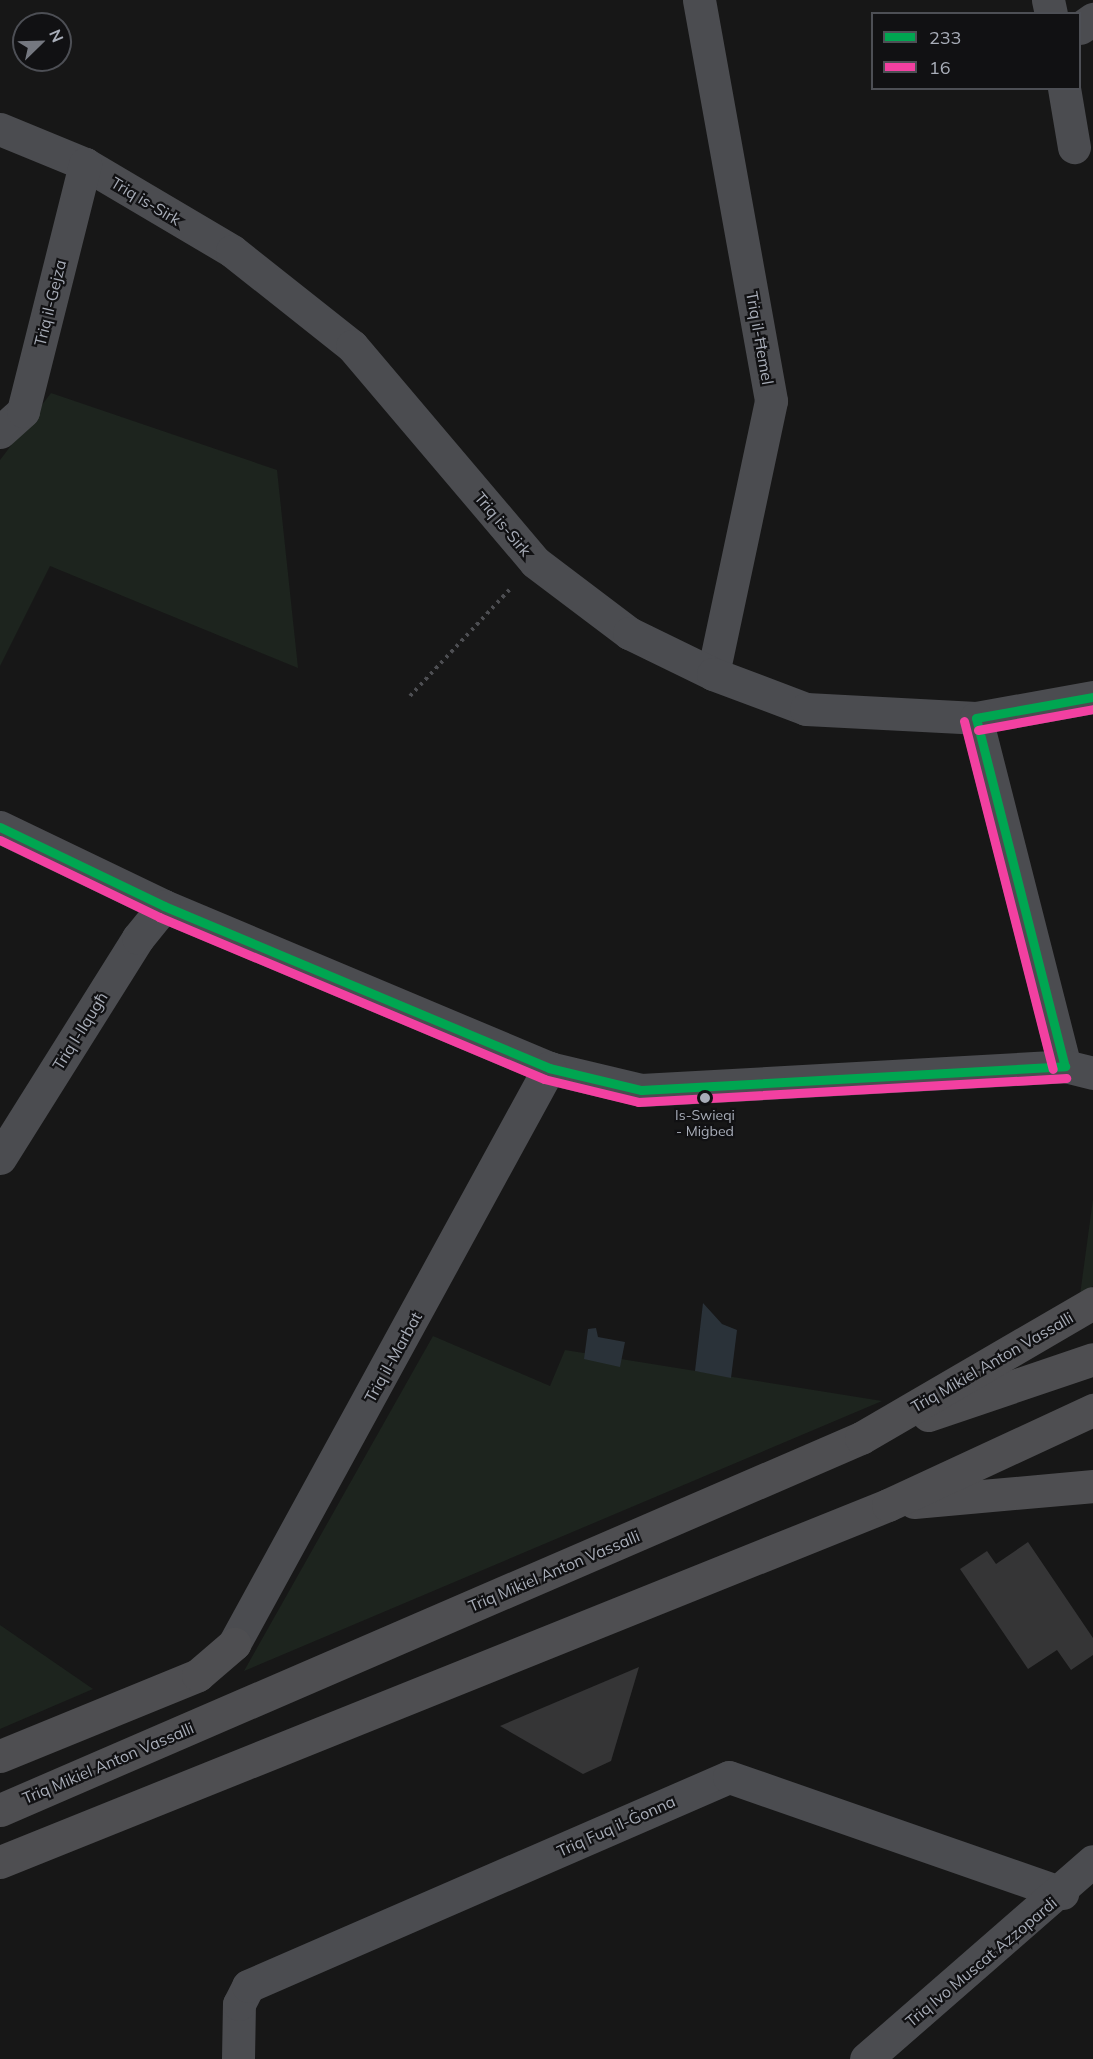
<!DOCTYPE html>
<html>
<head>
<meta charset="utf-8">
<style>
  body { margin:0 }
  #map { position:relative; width:1093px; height:2059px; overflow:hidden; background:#171717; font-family:Mulish,sans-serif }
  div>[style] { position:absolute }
  .green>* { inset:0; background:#1d241e }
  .water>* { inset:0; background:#2a3239 }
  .building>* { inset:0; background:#353536 }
  .path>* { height:4px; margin-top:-2px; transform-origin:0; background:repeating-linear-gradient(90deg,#4d4e52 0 3px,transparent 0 7.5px) }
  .minor>* { height:33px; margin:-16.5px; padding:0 16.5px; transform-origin:16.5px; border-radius:16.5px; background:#4b4c50 }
  .highway>* { height:33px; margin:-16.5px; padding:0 16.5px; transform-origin:16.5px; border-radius:16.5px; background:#4e4e51 }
  .bus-1>* { height:9px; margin:-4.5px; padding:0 4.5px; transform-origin:4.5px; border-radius:4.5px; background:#00a651 }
  .bus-2>* { height:9px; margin:-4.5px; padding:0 4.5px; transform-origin:4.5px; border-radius:4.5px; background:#f240a1 }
  .dots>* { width:16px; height:16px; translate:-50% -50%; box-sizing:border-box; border:3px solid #111113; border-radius:50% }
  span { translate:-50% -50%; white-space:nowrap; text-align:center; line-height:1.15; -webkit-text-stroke:4.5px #111113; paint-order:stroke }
  .bus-label { font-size:14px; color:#a8adb8 }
  .street-label { font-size:16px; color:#a8adb8 }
  .legend { position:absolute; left:871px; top:12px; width:210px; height:78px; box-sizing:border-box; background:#111113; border:2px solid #4d4f55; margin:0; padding:8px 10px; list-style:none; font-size:18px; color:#a8adb8 }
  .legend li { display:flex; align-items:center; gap:12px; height:30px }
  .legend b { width:30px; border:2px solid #4d4f55 }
  .north { position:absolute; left:12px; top:12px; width:60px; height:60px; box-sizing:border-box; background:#111113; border:2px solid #4d4f55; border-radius:50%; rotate:67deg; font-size:16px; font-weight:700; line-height:24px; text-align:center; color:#a8adb8 }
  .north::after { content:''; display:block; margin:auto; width:21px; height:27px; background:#757880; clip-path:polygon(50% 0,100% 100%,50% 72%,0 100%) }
</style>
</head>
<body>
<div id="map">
  <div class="green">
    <i style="clip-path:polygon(51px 393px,277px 470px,298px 668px,50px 566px,0 666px,0 460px)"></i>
    <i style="clip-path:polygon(1093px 1199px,1093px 1286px,1080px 1295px)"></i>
    <i style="clip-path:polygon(433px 1336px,550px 1386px,565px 1350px,882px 1401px,244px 1671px)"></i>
    <i style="clip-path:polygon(0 1625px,93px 1689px,0 1729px)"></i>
  </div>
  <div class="water">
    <i style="clip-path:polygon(703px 1303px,722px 1324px,737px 1330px,731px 1378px,695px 1371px)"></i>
    <i style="clip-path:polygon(596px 1328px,598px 1337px,625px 1342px,620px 1367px,584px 1359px,588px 1329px)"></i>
  </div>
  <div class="building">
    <i style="clip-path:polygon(1028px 1542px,1093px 1638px,1093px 1655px,1071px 1670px,1057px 1650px,1028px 1669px,960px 1569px,987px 1551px,996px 1564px)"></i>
    <i style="clip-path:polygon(639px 1667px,611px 1761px,583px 1774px,500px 1726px)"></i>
  </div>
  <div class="path">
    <i style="left:410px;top:696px;width:146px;rotate:-46.9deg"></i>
  </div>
  <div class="minor">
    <i style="left:699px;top:0;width:407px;rotate:79.8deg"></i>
    <i style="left:771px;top:401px;width:279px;rotate:102deg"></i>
    <i style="left:1048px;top:0;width:14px;rotate:78deg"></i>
    <i style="left:1080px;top:28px;width:16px;rotate:-35deg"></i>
    <i style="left:1064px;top:88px;width:60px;rotate:80.4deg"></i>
    <i style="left:0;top:129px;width:92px;rotate:22.4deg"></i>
    <i style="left:85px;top:164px;width:171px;rotate:30.6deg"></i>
    <i style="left:232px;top:251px;width:153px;rotate:38.4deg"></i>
    <i style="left:352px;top:346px;width:283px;rotate:49.7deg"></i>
    <i style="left:535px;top:562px;width:118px;rotate:37.1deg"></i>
    <i style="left:629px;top:633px;width:93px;rotate:26deg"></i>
    <i style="left:713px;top:674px;width:99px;rotate:20.6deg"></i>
    <i style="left:806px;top:709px;width:170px;rotate:3deg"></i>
    <i style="left:976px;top:718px;width:119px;rotate:-10.2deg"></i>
    <i style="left:0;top:432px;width:31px;rotate:-42deg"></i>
    <i style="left:23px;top:411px;width:255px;rotate:-75.9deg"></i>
    <i style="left:976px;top:718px;width:359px;rotate:75.7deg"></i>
    <i style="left:0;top:827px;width:182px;rotate:25.7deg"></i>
    <i style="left:164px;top:906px;width:418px;rotate:22.8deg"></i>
    <i style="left:549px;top:1068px;width:95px;rotate:13.4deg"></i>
    <i style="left:641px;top:1090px;width:425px;rotate:-3.2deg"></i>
    <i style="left:1065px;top:1066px;width:29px;rotate:14deg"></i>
    <i style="left:0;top:1158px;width:260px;rotate:-57.9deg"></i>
    <i style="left:138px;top:938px;width:41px;rotate:-50.9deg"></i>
    <i style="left:234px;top:1644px;width:657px;rotate:-61.33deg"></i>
    <i style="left:238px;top:2059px;width:55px;rotate:-89deg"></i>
    <i style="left:239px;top:2004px;width:20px;rotate:-63deg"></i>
    <i style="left:248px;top:1986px;width:524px;rotate:-23.49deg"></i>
    <i style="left:729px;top:1777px;width:353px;rotate:19.2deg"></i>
    <i style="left:866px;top:2059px;width:301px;rotate:-41.1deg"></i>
  </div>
  <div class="highway">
    <i style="left:928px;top:1415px;width:174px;rotate:-18.7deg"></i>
    <i style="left:914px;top:1502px;width:180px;rotate:-5.1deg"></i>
    <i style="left:0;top:1756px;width:214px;rotate:-22.2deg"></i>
    <i style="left:198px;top:1675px;width:48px;rotate:-40.7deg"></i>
    <i style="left:0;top:1810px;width:938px;rotate:-23.37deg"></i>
    <i style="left:861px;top:1438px;width:268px;rotate:-30.2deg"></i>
    <i style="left:0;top:1862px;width:957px;rotate:-21.9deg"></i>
    <i style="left:888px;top:1505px;width:226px;rotate:-24.9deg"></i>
  </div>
  <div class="bus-1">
    <i style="left:976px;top:718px;width:359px;rotate:75.7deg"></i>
    <i style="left:976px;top:718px;width:119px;rotate:-10.2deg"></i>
    <i style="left:0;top:827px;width:182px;rotate:25.7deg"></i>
    <i style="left:164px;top:906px;width:418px;rotate:22.8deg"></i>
    <i style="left:549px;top:1068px;width:95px;rotate:13.4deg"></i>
    <i style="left:641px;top:1090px;width:425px;rotate:-3.2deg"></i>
  </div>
  <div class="bus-2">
    <i style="left:964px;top:721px;width:359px;rotate:75.7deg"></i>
    <i style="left:978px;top:730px;width:117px;rotate:-10.3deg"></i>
    <i style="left:0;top:840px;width:177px;rotate:25.8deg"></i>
    <i style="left:159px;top:917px;width:418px;rotate:22.8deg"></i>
    <i style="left:544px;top:1079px;width:97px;rotate:13.7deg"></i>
    <i style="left:638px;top:1102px;width:429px;rotate:-3.2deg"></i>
  </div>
  <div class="dots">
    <i style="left:705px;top:1098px;background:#a8adb8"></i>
  </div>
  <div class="bus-label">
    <span style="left:705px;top:1123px">Is-Swieqi<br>- Miġbed</span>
  </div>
  <div class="street-label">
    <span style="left:146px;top:201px;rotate:31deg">Triq is-Sirk</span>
    <span style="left:50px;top:303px;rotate:-76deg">Triq il-Gejza</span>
    <span style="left:760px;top:338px;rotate:80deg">Triq il-Ħemel</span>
    <span style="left:503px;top:524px;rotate:50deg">Triq is-Sirk</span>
    <span style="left:80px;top:1031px;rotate:-58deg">Triq l-Ilqugħ</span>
    <span style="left:393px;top:1357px;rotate:-61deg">Triq il-Marbat</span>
    <span style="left:992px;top:1362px;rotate:-30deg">Triq Mikiel Anton Vassalli</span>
    <span style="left:554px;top:1571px;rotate:-23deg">Triq Mikiel Anton Vassalli</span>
    <span style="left:108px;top:1763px;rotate:-23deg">Triq Mikiel Anton Vassalli</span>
    <span style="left:616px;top:1826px;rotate:-24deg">Triq Fuq il-Ġonna</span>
    <span style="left:981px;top:1962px;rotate:-40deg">Triq Ivo Muscat Azzopardi</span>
  </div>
  <ul class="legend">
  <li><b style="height:8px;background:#00a651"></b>233</li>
  <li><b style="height:8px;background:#f240a1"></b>16</li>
  </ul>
  <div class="north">N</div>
</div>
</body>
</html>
